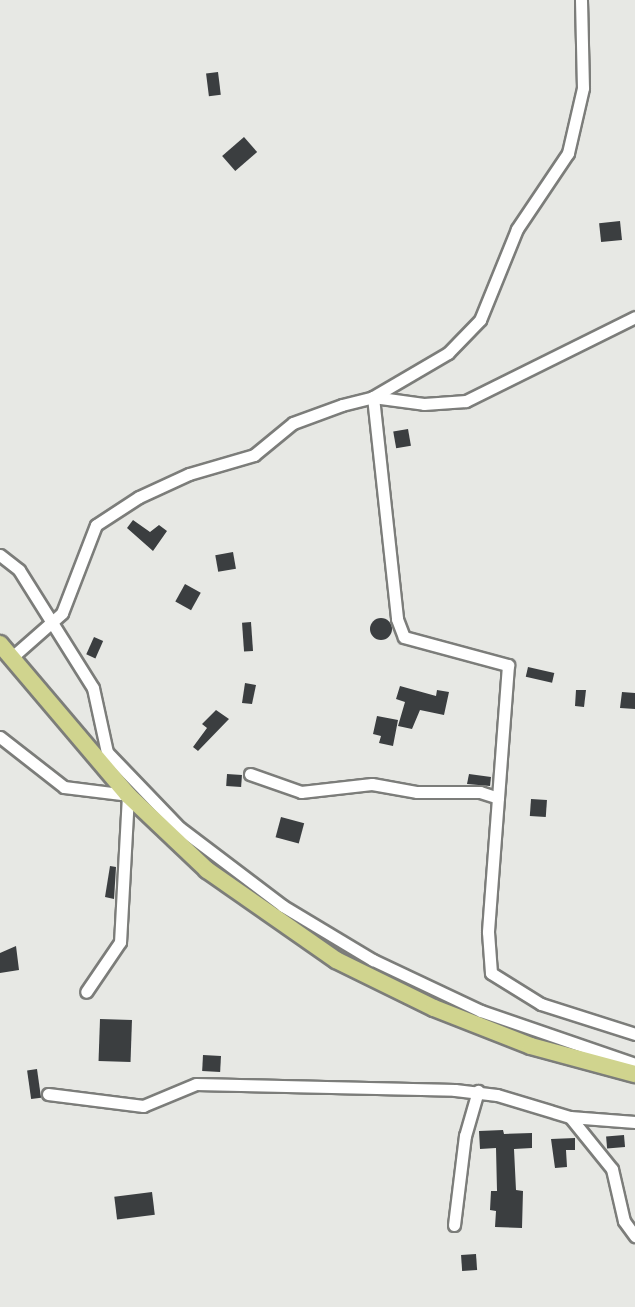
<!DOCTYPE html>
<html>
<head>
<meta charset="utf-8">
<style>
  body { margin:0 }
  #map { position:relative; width:635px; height:1307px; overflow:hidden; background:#e7e8e4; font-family:"DejaVu Sans",sans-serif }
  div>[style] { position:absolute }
  .building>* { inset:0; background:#3b3e40; transform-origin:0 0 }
  .round { border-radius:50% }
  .roads { filter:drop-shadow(2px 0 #7c7d7a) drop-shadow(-2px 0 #7c7d7a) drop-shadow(0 2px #7c7d7a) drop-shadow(0 -2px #7c7d7a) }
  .street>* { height:11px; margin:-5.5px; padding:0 5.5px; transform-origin:5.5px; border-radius:5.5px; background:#fff }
  .primary>* { height:16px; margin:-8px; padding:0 8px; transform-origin:8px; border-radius:8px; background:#d0d48e }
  span { translate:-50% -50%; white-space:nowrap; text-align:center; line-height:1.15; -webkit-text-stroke:8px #f5f5f1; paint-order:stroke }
</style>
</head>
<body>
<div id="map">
  <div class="building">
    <i style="left:218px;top:72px;width:23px;height:12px;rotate:83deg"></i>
    <i style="left:244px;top:137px;width:20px;height:29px;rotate:49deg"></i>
    <i style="left:620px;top:221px;width:19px;height:21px;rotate:84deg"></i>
    <i style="left:408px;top:429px;width:17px;height:15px;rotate:80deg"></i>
    <i style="clip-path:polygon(133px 520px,150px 532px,159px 525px,167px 531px,153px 551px,127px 528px)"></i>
    <i style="left:233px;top:552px;width:17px;height:18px;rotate:80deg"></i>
    <i style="left:185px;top:584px;width:18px;height:20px;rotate:29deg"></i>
    <i class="round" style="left:370px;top:618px;width:22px;height:22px"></i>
    <i style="left:251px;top:622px;width:29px;height:9px;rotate:86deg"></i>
    <i style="left:94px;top:637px;width:10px;height:19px;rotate:24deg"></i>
    <i style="left:528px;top:667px;width:27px;height:10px;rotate:13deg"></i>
    <i style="clip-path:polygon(245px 683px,256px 685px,252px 704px,242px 703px)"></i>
    <i style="clip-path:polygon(400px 686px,436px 696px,437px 690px,449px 692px,444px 715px,420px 710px,412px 729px,398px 726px,405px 702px,396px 699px)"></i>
    <i style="clip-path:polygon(576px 690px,586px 690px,584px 707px,575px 706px)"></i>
    <i style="clip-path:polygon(622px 692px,635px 693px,635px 709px,620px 708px)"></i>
    <i style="clip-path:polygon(216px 710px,229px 719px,198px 751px,193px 747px,207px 728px,202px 724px)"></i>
    <i style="clip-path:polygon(377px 716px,398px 720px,393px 746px,379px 743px,381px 736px,373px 734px)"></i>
    <i style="left:227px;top:774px;width:15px;height:12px;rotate:4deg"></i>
    <i style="clip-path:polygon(469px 774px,491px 777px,490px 786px,467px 784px)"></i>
    <i style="left:531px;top:799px;width:16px;height:17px;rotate:4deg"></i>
    <i style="left:281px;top:817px;width:24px;height:21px;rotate:15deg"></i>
    <i style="clip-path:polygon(110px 866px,116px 867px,114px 899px,105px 897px)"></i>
    <i style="clip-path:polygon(16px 946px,19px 970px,0 973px,0 953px)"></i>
    <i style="left:100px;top:1019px;width:32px;height:42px;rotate:2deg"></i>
    <i style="left:203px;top:1055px;width:18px;height:16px;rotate:3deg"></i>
    <i style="left:37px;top:1069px;width:29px;height:10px;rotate:82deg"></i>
    <i style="clip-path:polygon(503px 1130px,504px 1134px,532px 1133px,532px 1148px,514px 1149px,516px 1190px,523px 1191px,522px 1228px,495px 1227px,496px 1211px,490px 1210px,491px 1191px,497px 1191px,496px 1148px,480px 1149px,479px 1131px)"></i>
    <i style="left:624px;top:1135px;width:12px;height:18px;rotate:85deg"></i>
    <i style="clip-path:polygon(575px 1138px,575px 1150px,566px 1150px,567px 1167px,555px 1168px,551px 1139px)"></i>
    <i style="left:152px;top:1192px;width:23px;height:38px;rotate:83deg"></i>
    <i style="left:476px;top:1254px;width:16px;height:15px;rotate:86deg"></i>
  </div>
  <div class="roads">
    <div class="street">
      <i style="left:581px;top:0;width:88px;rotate:88.7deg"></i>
      <i style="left:583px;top:88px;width:67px;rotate:103deg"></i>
      <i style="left:568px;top:153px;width:92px;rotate:123.9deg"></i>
      <i style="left:517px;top:229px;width:98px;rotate:112.1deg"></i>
      <i style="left:480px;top:320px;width:46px;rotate:134.1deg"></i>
      <i style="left:448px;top:353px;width:87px;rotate:149.6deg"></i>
      <i style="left:373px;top:397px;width:223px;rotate:83.8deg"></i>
      <i style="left:397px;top:619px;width:19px;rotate:69deg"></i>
      <i style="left:404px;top:637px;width:108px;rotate:15.1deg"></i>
      <i style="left:508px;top:665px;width:268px;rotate:94.3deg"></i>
      <i style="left:488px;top:932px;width:41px;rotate:85.8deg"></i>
      <i style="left:491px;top:973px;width:59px;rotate:31.8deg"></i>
      <i style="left:541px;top:1004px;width:99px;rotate:17.7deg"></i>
      <i style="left:0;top:555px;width:24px;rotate:38deg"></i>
      <i style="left:19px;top:570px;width:139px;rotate:57.9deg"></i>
      <i style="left:93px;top:688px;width:66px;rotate:77.7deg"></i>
      <i style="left:107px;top:752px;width:105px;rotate:46.2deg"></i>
      <i style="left:180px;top:828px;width:129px;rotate:37.1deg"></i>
      <i style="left:283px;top:906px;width:105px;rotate:31deg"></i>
      <i style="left:373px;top:960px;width:119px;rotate:25.3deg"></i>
      <i style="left:481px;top:1011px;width:163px;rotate:19deg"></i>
      <i style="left:11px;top:658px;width:68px;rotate:-41.4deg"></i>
      <i style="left:62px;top:613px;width:94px;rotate:-68.9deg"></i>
      <i style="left:96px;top:525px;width:51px;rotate:-33.1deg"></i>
      <i style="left:139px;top:497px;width:55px;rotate:-24.7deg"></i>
      <i style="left:189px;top:474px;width:68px;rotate:-16.3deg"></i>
      <i style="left:254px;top:455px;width:50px;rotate:-39.4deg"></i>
      <i style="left:293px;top:423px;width:52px;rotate:-20.2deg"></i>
      <i style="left:342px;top:405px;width:32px;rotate:-14deg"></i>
      <i style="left:373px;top:397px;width:51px;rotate:7.8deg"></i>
      <i style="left:424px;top:404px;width:42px;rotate:-4.1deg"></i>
      <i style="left:466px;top:401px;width:189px;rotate:-26.4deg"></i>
      <i style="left:0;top:737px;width:81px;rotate:38deg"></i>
      <i style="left:64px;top:787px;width:64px;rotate:7.1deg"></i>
      <i style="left:128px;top:795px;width:147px;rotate:93.1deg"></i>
      <i style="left:120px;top:942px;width:60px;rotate:124.2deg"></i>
      <i style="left:250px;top:774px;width:54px;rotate:19.4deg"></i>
      <i style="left:301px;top:792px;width:71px;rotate:-6.4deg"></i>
      <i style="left:372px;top:784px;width:46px;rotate:10.1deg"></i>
      <i style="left:417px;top:792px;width:63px"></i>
      <i style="left:480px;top:792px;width:19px;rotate:18deg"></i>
      <i style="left:48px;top:1094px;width:96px;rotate:7.2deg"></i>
      <i style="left:143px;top:1106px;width:57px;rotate:-22.5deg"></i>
      <i style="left:196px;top:1084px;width:259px;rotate:1.3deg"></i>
      <i style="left:455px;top:1090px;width:42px;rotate:6.8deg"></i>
      <i style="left:497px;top:1095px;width:76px;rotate:16.8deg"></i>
      <i style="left:570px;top:1117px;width:65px;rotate:4.4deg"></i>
      <i style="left:570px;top:1117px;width:67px;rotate:51.1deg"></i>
      <i style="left:612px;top:1169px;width:53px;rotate:77deg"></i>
      <i style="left:624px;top:1221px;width:19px;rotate:54deg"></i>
      <i style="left:454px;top:1225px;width:90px;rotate:-83deg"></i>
      <i style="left:465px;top:1136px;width:47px;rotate:-73.9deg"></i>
    </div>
    <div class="primary">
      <i style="left:0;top:644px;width:198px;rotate:49.7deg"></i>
      <i style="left:128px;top:795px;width:109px;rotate:43.5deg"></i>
      <i style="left:207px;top:870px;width:157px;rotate:34.9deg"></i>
      <i style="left:336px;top:960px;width:109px;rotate:26.1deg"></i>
      <i style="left:434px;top:1008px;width:104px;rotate:21.4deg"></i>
      <i style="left:531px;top:1046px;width:108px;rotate:15.1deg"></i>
    </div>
  </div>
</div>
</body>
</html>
